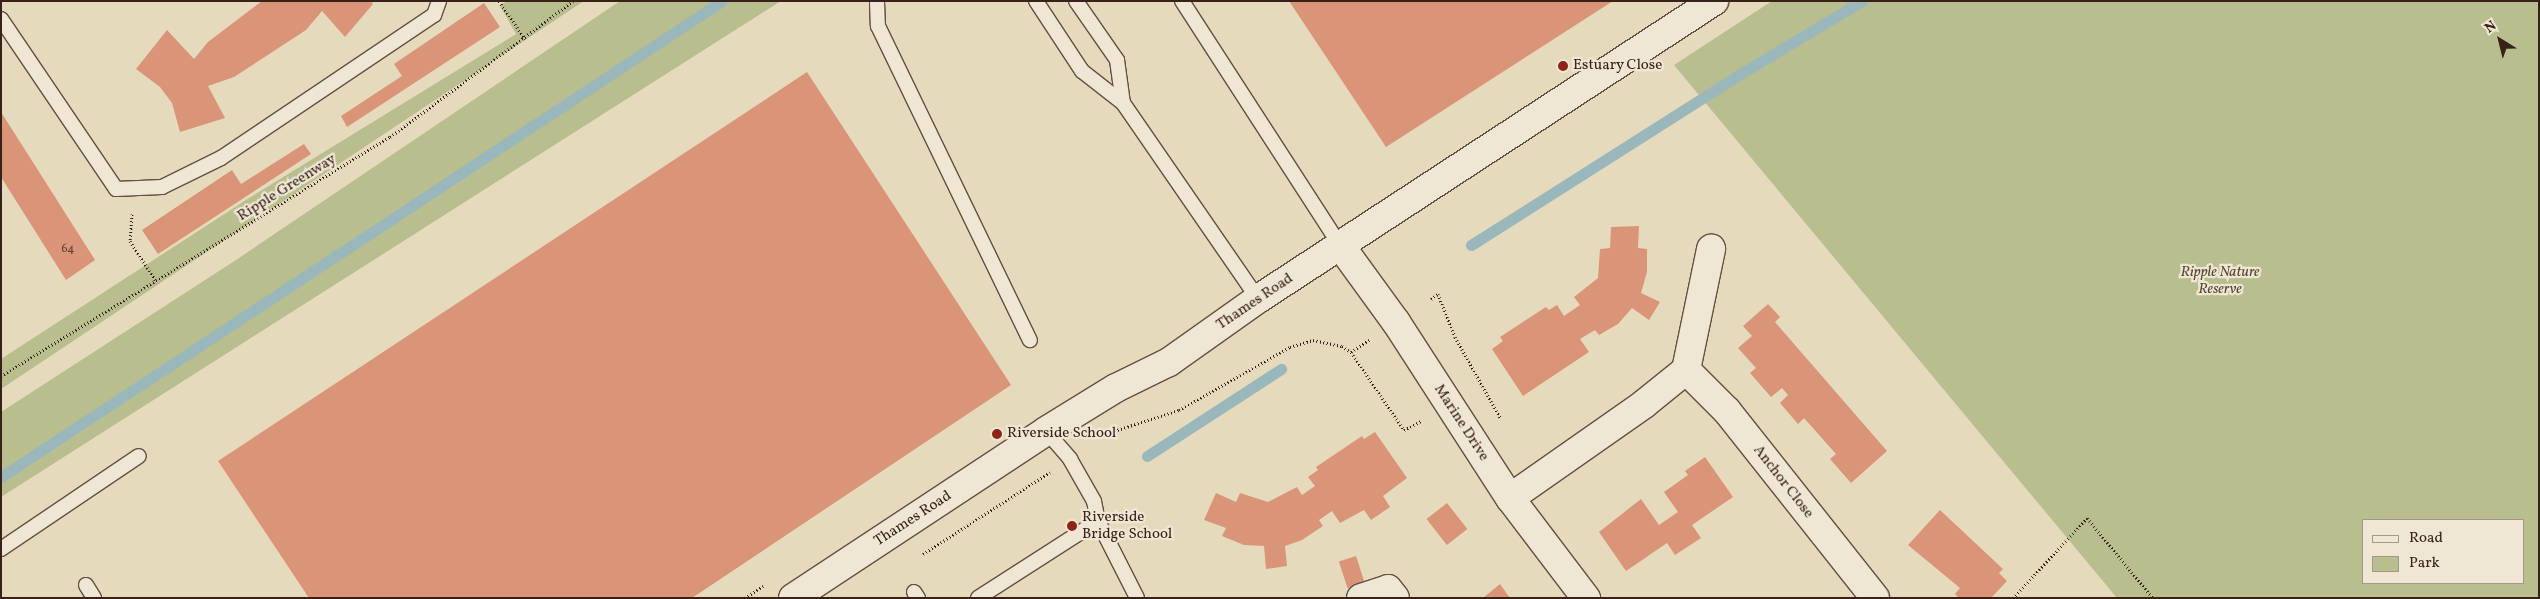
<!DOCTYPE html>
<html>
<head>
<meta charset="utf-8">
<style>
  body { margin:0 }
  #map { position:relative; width:2540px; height:599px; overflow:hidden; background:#e6dabd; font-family:Vollkorn,serif }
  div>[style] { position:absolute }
  .green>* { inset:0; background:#b9be8e }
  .stream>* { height:11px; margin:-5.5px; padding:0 5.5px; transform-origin:5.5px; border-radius:5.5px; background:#9ab8bb }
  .building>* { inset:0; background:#da9477; transform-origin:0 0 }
  .path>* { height:3px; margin-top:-1.5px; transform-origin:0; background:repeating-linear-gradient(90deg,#382119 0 1px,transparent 0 3.5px) }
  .roads { filter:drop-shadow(1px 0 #644f42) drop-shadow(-1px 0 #644f42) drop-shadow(0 1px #644f42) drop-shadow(0 -1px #644f42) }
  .lane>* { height:14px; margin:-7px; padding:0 7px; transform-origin:7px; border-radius:7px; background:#efe7d4 }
  .street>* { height:28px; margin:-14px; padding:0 14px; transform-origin:14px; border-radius:14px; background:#efe7d4 }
  .dots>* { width:14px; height:14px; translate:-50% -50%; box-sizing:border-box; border:2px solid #efe7d4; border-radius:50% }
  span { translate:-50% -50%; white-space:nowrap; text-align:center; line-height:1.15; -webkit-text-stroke:4.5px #efe7d4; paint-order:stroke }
  .number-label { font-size:12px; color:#603e30 }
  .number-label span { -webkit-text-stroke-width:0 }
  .poi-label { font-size:15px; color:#382119 }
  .left { translate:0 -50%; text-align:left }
  .street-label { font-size:15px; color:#382119 }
  .park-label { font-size:15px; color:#584836; font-style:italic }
  .frame { position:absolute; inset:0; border:2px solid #382119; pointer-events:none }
  .legend { position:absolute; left:2362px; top:519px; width:162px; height:65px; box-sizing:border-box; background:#efe7d4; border:1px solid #a69889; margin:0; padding:6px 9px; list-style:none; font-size:15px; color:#382119 }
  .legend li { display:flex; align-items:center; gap:10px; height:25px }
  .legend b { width:25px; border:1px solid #a69889 }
  .north { position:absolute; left:2475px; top:15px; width:50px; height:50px; -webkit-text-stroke:4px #efe7d4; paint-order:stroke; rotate:324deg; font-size:14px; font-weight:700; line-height:20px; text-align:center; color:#382119 }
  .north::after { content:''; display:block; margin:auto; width:18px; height:22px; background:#382119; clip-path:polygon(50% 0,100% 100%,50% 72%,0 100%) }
</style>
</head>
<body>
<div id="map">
  <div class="green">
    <i style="clip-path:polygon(507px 1px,584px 1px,1px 389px,1px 359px,249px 198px,516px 34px,500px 6px)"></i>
    <i style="clip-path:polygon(620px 1px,781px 1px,1px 497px,1px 412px,236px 260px)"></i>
    <i style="clip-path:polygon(evenodd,1772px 1px,2539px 1px,2539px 598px,2117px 598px,1674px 65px,1772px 1px,2364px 520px,2524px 520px,2524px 583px,2364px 583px,2364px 520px)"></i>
  </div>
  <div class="stream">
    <i style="left:1471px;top:245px;width:315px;rotate:-32.4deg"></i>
    <i style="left:1737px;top:76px;width:146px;rotate:-31deg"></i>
    <i style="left:1147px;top:456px;width:160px;rotate:-33deg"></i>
    <i style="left:1px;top:477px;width:864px;rotate:-33.43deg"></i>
  </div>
  <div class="building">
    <i style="clip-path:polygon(262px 1px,371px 1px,373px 4px,345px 37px,322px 11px,306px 30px,234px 77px,208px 86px,225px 118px,180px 132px,172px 103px,160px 87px,136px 69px,167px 30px,194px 59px,208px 42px)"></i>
    <i style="clip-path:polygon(1289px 1px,1613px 1px,1386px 147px)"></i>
    <i style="clip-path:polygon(484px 3px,500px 27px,347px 127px,341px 116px,402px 76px,394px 64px)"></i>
    <i style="clip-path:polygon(807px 72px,1011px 385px,692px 598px,309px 598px,218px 461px)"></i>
    <i style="clip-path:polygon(1px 112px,95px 260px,66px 280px,1px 177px)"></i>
    <i style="clip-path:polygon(304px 144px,311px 154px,158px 254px,142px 230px,232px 170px,241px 184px)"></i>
    <i style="clip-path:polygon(1639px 226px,1638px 248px,1647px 249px,1647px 272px,1641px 293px,1660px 302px,1649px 320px,1632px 308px,1618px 324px,1599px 335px,1595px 330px,1580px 339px,1589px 352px,1523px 396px,1492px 349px,1503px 341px,1500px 337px,1546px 307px,1549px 310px,1557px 305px,1564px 316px,1580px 305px,1574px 297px,1598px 278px,1600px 249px,1610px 248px,1611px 227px)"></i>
    <i style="clip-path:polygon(1768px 304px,1780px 317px,1775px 322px,1887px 451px,1851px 483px,1830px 459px,1836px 454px,1804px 418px,1798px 424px,1780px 403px,1788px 395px,1782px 388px,1771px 397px,1750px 373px,1756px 368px,1738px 348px,1752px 336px,1743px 326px)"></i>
    <i style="clip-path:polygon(1375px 432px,1407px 478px,1383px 496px,1390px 507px,1371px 520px,1364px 510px,1340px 523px,1332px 511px,1319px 520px,1323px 526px,1302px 540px,1285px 546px,1287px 566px,1266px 569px,1264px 546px,1244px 545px,1222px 536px,1226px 528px,1204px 520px,1216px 493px,1236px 502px,1240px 493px,1268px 502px,1297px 487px,1302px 495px,1315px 486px,1308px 477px,1318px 470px,1316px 467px,1362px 436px,1364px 439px)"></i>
    <i style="clip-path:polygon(1705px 457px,1733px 497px,1692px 525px,1701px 538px,1675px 555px,1667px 543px,1626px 571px,1599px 532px,1641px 499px,1659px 525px,1678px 512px,1664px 492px,1688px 475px,1685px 471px)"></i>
    <i style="left:1447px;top:503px;width:33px;height:26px;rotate:52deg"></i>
    <i style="clip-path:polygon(1940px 510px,2003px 569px,1999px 573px,2007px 581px,1991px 598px,1959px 598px,1955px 594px,1960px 588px,1908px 545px)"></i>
    <i style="left:1356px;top:556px;width:28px;height:18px;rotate:72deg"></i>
    <i style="clip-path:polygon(1500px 584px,1510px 598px,1483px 598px)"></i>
  </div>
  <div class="path">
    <i style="left:499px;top:1px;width:46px;rotate:55.6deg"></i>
    <i style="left:132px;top:214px;width:27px;rotate:94deg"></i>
    <i style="left:130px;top:241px;width:48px;rotate:57deg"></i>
    <i style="left:1431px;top:299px;width:9px;rotate:-36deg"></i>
    <i style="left:1438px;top:294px;width:46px;rotate:68.4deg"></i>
    <i style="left:1455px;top:337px;width:94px;rotate:60.7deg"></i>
    <i style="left:1351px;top:352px;width:22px;rotate:-34deg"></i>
    <i style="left:1px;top:376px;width:457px;rotate:-31.6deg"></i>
    <i style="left:390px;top:137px;width:228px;rotate:-36.6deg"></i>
    <i style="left:1111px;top:432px;width:71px;rotate:-17.9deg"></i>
    <i style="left:1179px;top:410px;width:128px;rotate:-29.6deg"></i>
    <i style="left:1290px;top:347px;width:24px;rotate:-17deg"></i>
    <i style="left:1313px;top:340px;width:30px;rotate:12deg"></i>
    <i style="left:1342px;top:346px;width:11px;rotate:34deg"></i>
    <i style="left:1351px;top:352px;width:94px;rotate:55.8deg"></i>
    <i style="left:1404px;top:430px;width:19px;rotate:-28deg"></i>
    <i style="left:923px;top:554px;width:151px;rotate:-32.8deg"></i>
    <i style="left:745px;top:598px;width:22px;rotate:-34deg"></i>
    <i style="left:2013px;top:598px;width:109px;rotate:-47.2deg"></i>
    <i style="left:2087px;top:518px;width:104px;rotate:50.5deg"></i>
  </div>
  <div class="roads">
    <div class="lane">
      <i style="left:877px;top:1px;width:25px;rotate:88deg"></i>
      <i style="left:878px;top:26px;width:349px;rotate:64.2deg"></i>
      <i style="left:1036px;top:1px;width:84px;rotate:56.7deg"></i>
      <i style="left:1082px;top:71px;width:52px;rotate:38deg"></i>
      <i style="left:1123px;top:103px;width:238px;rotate:55.4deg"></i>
      <i style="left:1076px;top:1px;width:72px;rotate:55.2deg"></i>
      <i style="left:1117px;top:60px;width:43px;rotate:82.1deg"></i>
      <i style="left:1182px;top:1px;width:291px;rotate:57.1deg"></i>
      <i style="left:1px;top:19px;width:205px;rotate:55.9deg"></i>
      <i style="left:116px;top:189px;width:46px;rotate:-2.5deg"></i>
      <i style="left:162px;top:187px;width:66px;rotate:-26.2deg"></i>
      <i style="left:221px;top:158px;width:257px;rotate:-33.9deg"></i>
      <i style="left:434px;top:15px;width:15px;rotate:-70deg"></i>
      <i style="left:1046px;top:431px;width:37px;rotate:49deg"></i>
      <i style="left:1070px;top:459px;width:48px;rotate:60.3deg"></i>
      <i style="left:1094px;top:501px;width:20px;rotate:79deg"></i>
      <i style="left:1098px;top:521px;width:86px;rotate:63.1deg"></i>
      <i style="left:1px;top:549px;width:166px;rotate:-34deg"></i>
      <i style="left:86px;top:585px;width:15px;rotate:58deg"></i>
      <i style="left:914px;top:592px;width:7px;rotate:56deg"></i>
      <i style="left:978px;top:598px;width:143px;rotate:-32.7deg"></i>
    </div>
    <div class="street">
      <i style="left:1340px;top:245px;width:95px;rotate:54deg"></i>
      <i style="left:1396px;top:322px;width:210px;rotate:57.1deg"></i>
      <i style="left:1510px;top:498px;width:126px;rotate:52.8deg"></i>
      <i style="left:1686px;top:370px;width:58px;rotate:45deg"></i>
      <i style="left:1727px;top:411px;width:238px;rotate:51.6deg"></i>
      <i style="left:1510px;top:498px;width:164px;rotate:-35deg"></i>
      <i style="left:1644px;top:404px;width:54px;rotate:-39deg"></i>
      <i style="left:1686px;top:370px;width:124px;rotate:-78.3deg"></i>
      <i style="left:793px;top:598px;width:303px;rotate:-33.4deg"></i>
      <i style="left:1046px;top:431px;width:82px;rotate:-31.6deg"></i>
      <i style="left:1116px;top:388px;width:59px;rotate:-26.1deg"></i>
      <i style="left:1169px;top:362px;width:109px;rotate:-35.3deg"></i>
      <i style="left:1258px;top:299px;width:545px;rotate:-33.16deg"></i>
      <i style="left:1361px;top:598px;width:28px;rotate:-18deg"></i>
      <i style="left:1388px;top:589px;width:11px;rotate:52deg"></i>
    </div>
  </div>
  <div class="dots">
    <i style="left:1563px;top:66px;background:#8f2418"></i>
    <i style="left:997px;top:434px;background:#8f2418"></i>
    <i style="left:1072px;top:526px;background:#8f2418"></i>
  </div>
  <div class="number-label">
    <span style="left:68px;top:250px">64</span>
  </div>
  <div class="poi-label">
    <span class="left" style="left:1573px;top:66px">Estuary Close</span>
    <span class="left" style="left:1007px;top:434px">Riverside School</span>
    <span class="left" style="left:1082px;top:526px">Riverside<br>Bridge School</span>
  </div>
  <div class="street-label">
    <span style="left:287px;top:188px;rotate:-32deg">Ripple Greenway</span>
    <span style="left:1255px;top:302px;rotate:-34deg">Thames Road</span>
    <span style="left:1461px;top:423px;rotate:57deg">Marine Drive</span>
    <span style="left:1783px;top:482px;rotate:52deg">Anchor Close</span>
    <span style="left:913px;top:519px;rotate:-33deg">Thames Road</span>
  </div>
  <div class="park-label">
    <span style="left:2220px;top:281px">Ripple Nature<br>Reserve</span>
  </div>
  <div class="frame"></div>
  <ul class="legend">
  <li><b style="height:6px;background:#efe7d4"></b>Road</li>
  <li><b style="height:14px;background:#b9be8e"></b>Park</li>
  </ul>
  <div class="north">N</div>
</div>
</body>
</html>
